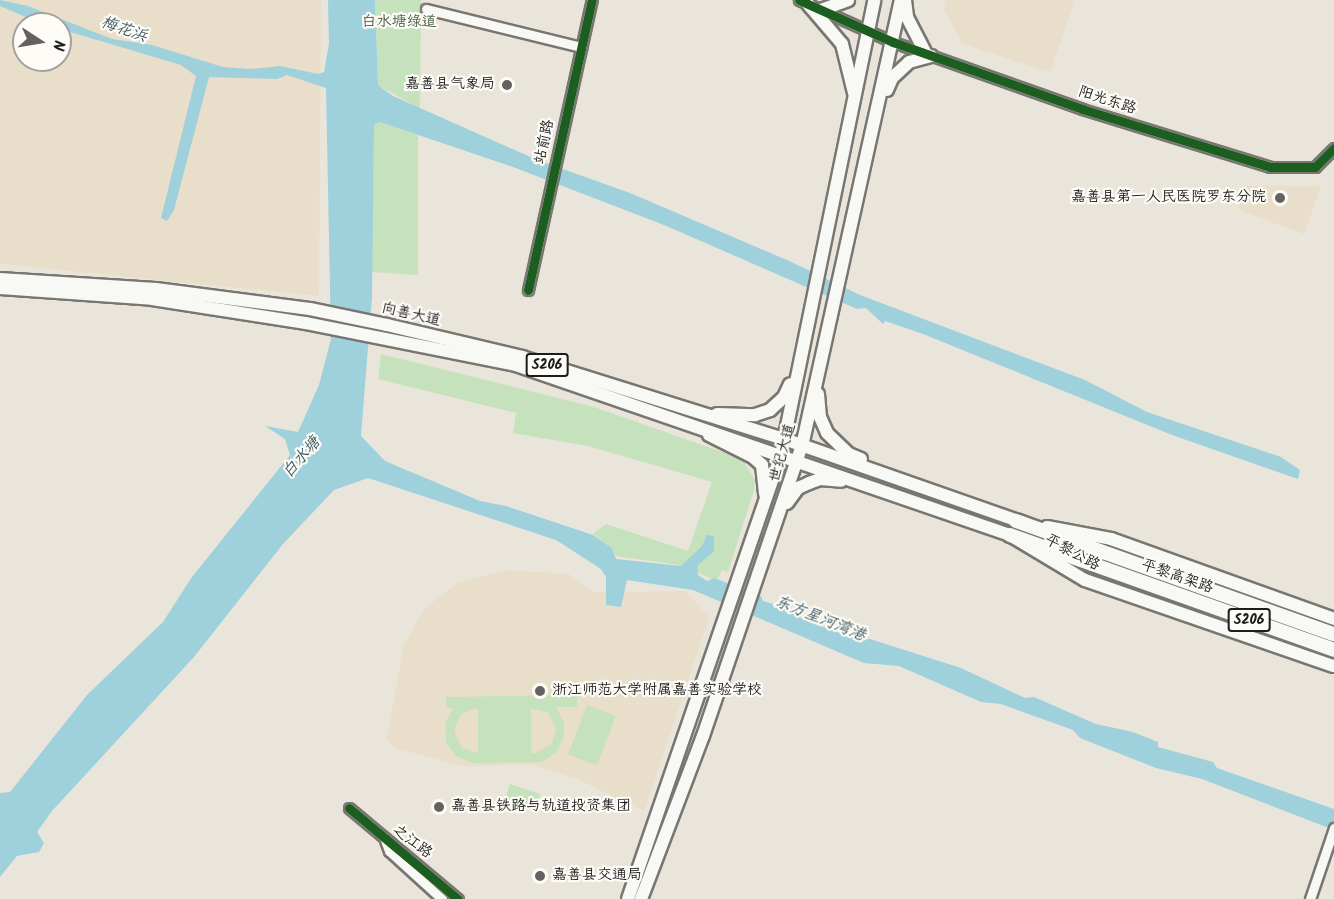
<!DOCTYPE html>
<html>
<head>
<meta charset="utf-8">
<style>
  body { margin:0 }
  #map { position:relative; width:1334px; height:899px; overflow:hidden; background:#eae5db; font-family:Kalam,"LXGW WenKai TC",sans-serif }
  div>[style] { position:absolute }
  .built>* { inset:0; background:#e8deca }
  .green>* { inset:0; background:#c5e2bd; transform-origin:0 0 }
  .water>* { inset:0; background:#9ed1dc }
  .roads { filter:drop-shadow(2px 0 #797672) drop-shadow(-2px 0 #797672) drop-shadow(0 2px #797672) drop-shadow(0 -2px #797672) }
  .minor>* { height:9px; margin:-4.5px; padding:0 4.5px; transform-origin:4.5px; border-radius:4.5px; background:#f8f8f4 }
  .major>* { height:12px; margin:-6px; padding:0 6px; transform-origin:6px; border-radius:6px; background:#f8f8f4 }
  .highway>* { height:14px; margin:-7px; padding:0 7px; transform-origin:7px; border-radius:7px; background:#f8f8f4 }
  .cycleway>* { height:9px; margin:-4.5px; padding:0 4.5px; transform-origin:4.5px; border-radius:4.5px; background:#1b5e20 }
  .dots>* { width:16px; height:16px; translate:-50% -50%; box-sizing:border-box; border:3px solid #fdfcf7; border-radius:50% }
  span { translate:-50% -50%; white-space:nowrap; text-align:center; line-height:1.15; -webkit-text-stroke:4.5px #fdfcf7; paint-order:stroke }
  .shield-label span { padding:2px 4px; background:#fdfcf7; border:2px solid; border-radius:4px; -webkit-text-stroke-width:0 }
  .shield-label { font-size:14px; color:#1c1c1c; font-weight:700 }
  .park-label { font-size:15px; color:#4d614c }
  .poi-label { font-size:15px; color:#1c1c1c }
  .right { translate:-100% -50%; text-align:right }
  .left { translate:0 -50%; text-align:left }
  .street-label { font-size:15px; color:#1c1c1c }
  .water-label { font-size:16px; color:#3e585f; font-style:italic }
  .north { position:absolute; left:12px; top:12px; width:60px; height:60px; box-sizing:border-box; background:#fdfcf7; border:2px solid #a3a29f; border-radius:50%; rotate:102deg; font-size:16px; font-weight:700; line-height:24px; text-align:center; color:#1c1c1c }
  .north::after { content:''; display:block; margin:auto; width:21px; height:27px; background:#64625f; clip-path:polygon(50% 0,100% 100%,50% 72%,0 100%) }
</style>
</head>
<body>
<div id="map">
  <div class="built">
    <i style="clip-path:polygon(evenodd,0 0,321px 0,319px 296px,0 264px,0 0,24px 24px,60px 24px,60px 60px,24px 60px,24px 24px)"></i>
    <i style="clip-path:polygon(946px 0,1075px 0,1050px 72px,963px 44px,944px 9px)"></i>
    <i style="clip-path:polygon(1247px 186px,1321px 186px,1304px 234px,1238px 210px)"></i>
    <i style="clip-path:polygon(506px 570px,569px 574px,592px 592px,686px 591px,709px 618px,644px 811px,577px 779px,532px 765px,463px 766px,394px 748px,387px 738px,404px 644px,424px 609px,457px 583px)"></i>
  </div>
  <div class="green">
    <i style="clip-path:polygon(375px 0,421px 0,420px 109px,378px 85px)"></i>
    <i style="clip-path:polygon(380px 122px,418px 135px,418px 275px,371px 272px,374px 125px)"></i>
    <i style="clip-path:polygon(381px 354px,594px 407px,742px 459px,755px 480px,754px 490px,728px 572px,722px 570px,717px 581px,679px 565px,616px 556px,611px 547px,593px 534px,606px 524px,688px 551px,712px 482px,588px 446px,513px 433px,516px 413px,378px 379px)"></i>
    <i style="clip-path:polygon(evenodd,577px 695px,577px 707px,556px 707px,564px 723px,564px 736px,557px 752px,542px 762px,472px 763px,456px 756px,446px 742px,445px 724px,453px 708px,446px 708px,446px 697px,577px 695px,476px 708px,478px 709px,478px 753px,462px 748px,454px 731px,461px 714px,476px 708px,577px 695px,531px 708px,548px 713px,556px 728px,552px 744px,536px 753px,531px 753px,531px 708px)"></i>
    <i style="left:587px;top:705px;width:31px;height:53px;rotate:21deg"></i>
    <i style="left:510px;top:784px;width:32px;height:18px;rotate:18deg"></i>
  </div>
  <div class="water">
    <i style="clip-path:polygon(0 0,28px 6px,112px 39px,152px 45px,223px 67px,251px 69px,280px 66px,318px 74px,324px 72px,329px 43px,328px 0,375px 0,378px 85px,393px 96px,535px 159px,630px 193px,787px 260px,860px 295px,1085px 380px,1147px 412px,1281px 457px,1300px 470px,1298px 479px,1172px 435px,923px 334px,885px 321px,883px 324px,866px 308px,857px 309px,664px 225px,513px 167px,380px 122px,374px 125px,372px 297px,361px 436px,385px 461px,480px 501px,506px 506px,593px 535px,612px 548px,616px 559px,681px 566px,702px 546px,707px 535px,714px 536px,714px 551px,697px 566px,698px 575px,707px 581px,714px 578px,761px 596px,763px 601px,788px 608px,804px 620px,856px 639px,870px 639px,961px 668px,1025px 698px,1034px 697px,1096px 724px,1133px 732px,1158px 742px,1158px 747px,1213px 762px,1217px 768px,1334px 809px,1334px 830px,1202px 779px,1156px 768px,1080px 738px,1073px 730px,1001px 704px,981px 702px,899px 666px,864px 663px,693px 590px,627px 580px,621px 607px,606px 605px,606px 577px,601px 569px,556px 540px,368px 478px,334px 490px,283px 544px,194px 657px,52px 811px,37px 832px,44px 843px,39px 852px,17px 856px,0 877px,0 793px,10px 792px,87px 695px,163px 622px,192px 577px,290px 455px,285px 439px,265px 426px,298px 432px,319px 385px,331px 339px,326px 88px,287px 75px,277px 79px,209px 77px,174px 210px,167px 221px,161px 218px,163px 210px,196px 76px,181px 65px,60px 29px,60px 24px,38px 22px,0 6px)"></i>
  </div>
  <div class="roads">
    <div class="minor">
      <i style="left:799px;top:0;width:103px;rotate:24.1deg"></i>
      <i style="left:893px;top:42px;width:201px;rotate:19.5deg"></i>
      <i style="left:1082px;top:109px;width:197px;rotate:17.1deg"></i>
      <i style="left:1270px;top:167px;width:45px"></i>
      <i style="left:1315px;top:167px;width:27px;rotate:-45deg"></i>
      <i style="left:426px;top:9px;width:160px;rotate:13.8deg"></i>
      <i style="left:528px;top:290px;width:297px;rotate:-77.6deg"></i>
      <i style="left:349px;top:808px;width:142px;rotate:39.9deg"></i>
      <i style="left:385px;top:840px;width:12px;rotate:70deg"></i>
      <i style="left:389px;top:851px;width:72px;rotate:42.2deg"></i>
      <i style="left:1310px;top:899px;width:75px;rotate:-71.3deg"></i>
    </div>
    <div class="major">
      <i style="left:905px;top:0;width:17px;rotate:83deg"></i>
      <i style="left:907px;top:17px;width:42px;rotate:62.8deg"></i>
      <i style="left:808px;top:4px;width:52px;rotate:49.6deg"></i>
      <i style="left:842px;top:44px;width:50px;rotate:76.2deg"></i>
      <i style="left:821px;top:10px;width:29px;rotate:-20deg"></i>
      <i style="left:887px;top:90px;width:13px;rotate:-67deg"></i>
      <i style="left:892px;top:78px;width:23px;rotate:-43deg"></i>
      <i style="left:909px;top:62px;width:23px;rotate:-15deg"></i>
      <i style="left:0;top:279px;width:156px;rotate:3.7deg"></i>
      <i style="left:156px;top:289px;width:155px;rotate:7.4deg"></i>
      <i style="left:310px;top:309px;width:79px;rotate:11.7deg"></i>
      <i style="left:387px;top:325px;width:139px;rotate:13.3deg"></i>
      <i style="left:522px;top:357px;width:275px;rotate:17.4deg"></i>
      <i style="left:784px;top:439px;width:254px;rotate:19.3deg"></i>
      <i style="left:0;top:288px;width:152px;rotate:4.1deg"></i>
      <i style="left:152px;top:299px;width:156px;rotate:8.9deg"></i>
      <i style="left:306px;top:323px;width:214px;rotate:11.3deg"></i>
      <i style="left:516px;top:365px;width:522px;rotate:18.99deg"></i>
      <i style="left:1010px;top:535px;width:87px;rotate:31deg"></i>
      <i style="left:1085px;top:580px;width:263px;rotate:19.1deg"></i>
      <i style="left:818px;top:394px;width:23px;rotate:85deg"></i>
      <i style="left:820px;top:417px;width:17px;rotate:66deg"></i>
      <i style="left:827px;top:433px;width:30px;rotate:44deg"></i>
      <i style="left:849px;top:454px;width:13px;rotate:23deg"></i>
      <i style="left:717px;top:414px;width:38px;rotate:2deg"></i>
      <i style="left:755px;top:415px;width:16px;rotate:-18deg"></i>
      <i style="left:770px;top:410px;width:19px;rotate:-43deg"></i>
      <i style="left:784px;top:397px;width:14px;rotate:-65deg"></i>
      <i style="left:709px;top:435px;width:49px;rotate:26.6deg"></i>
      <i style="left:753px;top:457px;width:12px;rotate:42deg"></i>
      <i style="left:762px;top:465px;width:29px;rotate:84deg"></i>
      <i style="left:787px;top:503px;width:19px;rotate:-54deg"></i>
      <i style="left:798px;top:488px;width:12px;rotate:-24deg"></i>
      <i style="left:809px;top:483px;width:12px;rotate:-20deg"></i>
      <i style="left:820px;top:479px;width:21px;rotate:5deg"></i>
      <i style="left:1047px;top:527px;width:65px;rotate:10.6deg"></i>
      <i style="left:1111px;top:539px;width:237px;rotate:19.7deg"></i>
      <i style="left:628px;top:899px;width:470px;rotate:-71deg"></i>
      <i style="left:781px;top:455px;width:464px;rotate:-78.4deg"></i>
      <i style="left:641px;top:899px;width:174px;rotate:-69.2deg"></i>
      <i style="left:703px;top:736px;width:306px;rotate:-71.2deg"></i>
      <i style="left:802px;top:446px;width:457px;rotate:-77.5deg"></i>
    </div>
    <div class="highway">
      <i style="left:1016px;top:521px;width:337px;rotate:19.6deg"></i>
      <i style="left:1010px;top:535px;width:344px;rotate:19.5deg"></i>
    </div>
  </div>
  <div class="cycleway">
    <i style="left:799px;top:0;width:103px;rotate:24.1deg"></i>
    <i style="left:893px;top:42px;width:201px;rotate:19.5deg"></i>
    <i style="left:1082px;top:109px;width:197px;rotate:17.1deg"></i>
    <i style="left:1270px;top:167px;width:45px"></i>
    <i style="left:1315px;top:167px;width:27px;rotate:-45deg"></i>
    <i style="left:528px;top:290px;width:297px;rotate:-77.6deg"></i>
    <i style="left:349px;top:808px;width:142px;rotate:39.9deg"></i>
  </div>
  <div class="dots">
    <i style="left:507px;top:85px;background:#64625f"></i>
    <i style="left:1280px;top:198px;background:#64625f"></i>
    <i style="left:540px;top:691px;background:#64625f"></i>
    <i style="left:439px;top:807px;background:#64625f"></i>
    <i style="left:540px;top:876px;background:#64625f"></i>
  </div>
  <div class="shield-label">
    <span style="left:547px;top:365px">S206</span>
    <span style="left:1249px;top:620px">S206</span>
  </div>
  <div class="park-label">
    <span style="left:399px;top:23px">白水塘绿道</span>
  </div>
  <div class="poi-label">
    <span class="right" style="left:495px;top:85px">嘉善县气象局</span>
    <span class="right" style="left:1266px;top:198px">嘉善县第一人民医院罗东分院</span>
    <span class="left" style="left:552px;top:691px">浙江师范大学附属嘉善实验学校</span>
    <span class="left" style="left:451px;top:807px">嘉善县铁路与轨道投资集团</span>
    <span class="left" style="left:552px;top:876px">嘉善县交通局</span>
  </div>
  <div class="street-label">
    <span style="left:1107px;top:101px;rotate:18deg">阳光东路</span>
    <span style="left:545px;top:142px;rotate:-78deg">站前路</span>
    <span style="left:411px;top:315px;rotate:13deg">向善大道</span>
    <span style="left:783px;top:453px;rotate:-74deg">世纪大道</span>
    <span style="left:1072px;top:553px;rotate:28deg">平黎公路</span>
    <span style="left:1177px;top:577px;rotate:19deg">平黎高架路</span>
    <span style="left:412px;top:842px;rotate:37deg">之江路</span>
  </div>
  <div class="water-label">
    <span style="left:124px;top:30px;rotate:19deg">梅花浜</span>
    <span style="left:302px;top:458px;rotate:-49deg">白水塘</span>
    <span style="left:820px;top:619px;rotate:22deg">东方星河湾港</span>
  </div>
  <div class="north">N</div>
</div>
</body>
</html>
